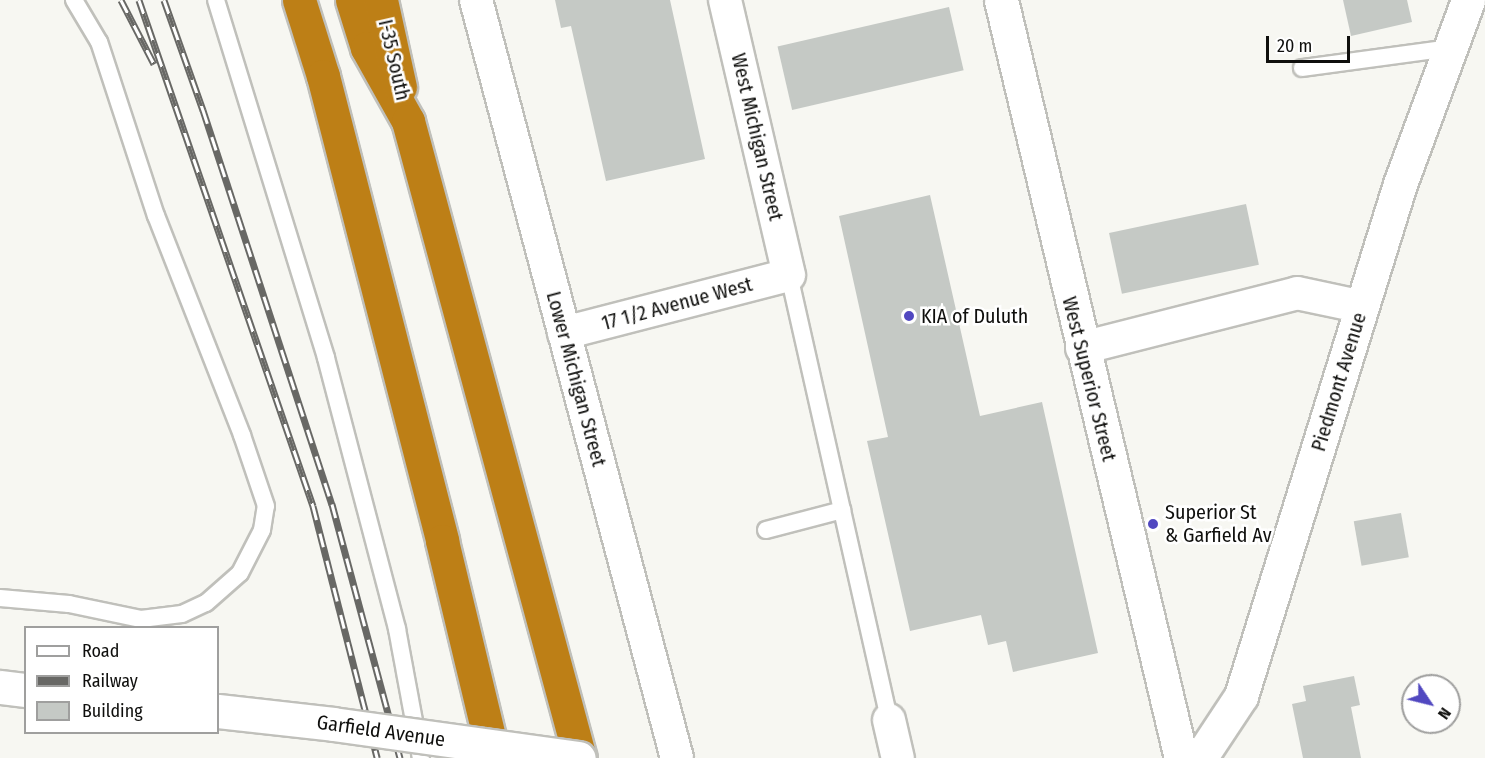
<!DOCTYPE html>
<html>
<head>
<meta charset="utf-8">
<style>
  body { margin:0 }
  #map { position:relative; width:1485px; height:758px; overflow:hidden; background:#f7f7f2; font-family:"Fira Sans Condensed",sans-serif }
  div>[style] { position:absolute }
  .building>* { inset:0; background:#c5c9c5; transform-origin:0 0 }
  .roads { filter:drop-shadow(2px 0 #c0c0bb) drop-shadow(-2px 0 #c0c0bb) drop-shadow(0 2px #c0c0bb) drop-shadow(0 -2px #c0c0bb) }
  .service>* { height:16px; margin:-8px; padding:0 8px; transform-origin:8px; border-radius:8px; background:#fff }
  .minor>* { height:32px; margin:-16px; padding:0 16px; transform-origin:16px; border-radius:16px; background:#fff }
  .tertiary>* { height:33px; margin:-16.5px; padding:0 16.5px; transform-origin:16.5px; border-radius:16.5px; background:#fff }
  .motorway>* { height:33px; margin:-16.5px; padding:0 16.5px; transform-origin:16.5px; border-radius:16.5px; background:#bd7f16 }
  .rail>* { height:7px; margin-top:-3.5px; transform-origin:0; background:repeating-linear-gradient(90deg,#fff 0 14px,#686865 0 28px); box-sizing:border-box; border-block:2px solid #686865 }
  .bridges { filter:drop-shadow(2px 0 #c0c0bb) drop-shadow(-2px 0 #c0c0bb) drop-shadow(0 2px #c0c0bb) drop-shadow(0 -2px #c0c0bb) }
  .tertiary-bridge>* { height:33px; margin:-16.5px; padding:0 16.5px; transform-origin:16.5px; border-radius:16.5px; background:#fff }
  .dots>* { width:16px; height:16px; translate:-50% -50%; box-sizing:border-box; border:3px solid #fff; border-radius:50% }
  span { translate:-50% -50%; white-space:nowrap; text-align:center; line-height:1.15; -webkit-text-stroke:5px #fff; paint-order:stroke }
  .street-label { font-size:20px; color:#0f0f0d }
  .poi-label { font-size:20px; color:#0f0f0d }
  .left { translate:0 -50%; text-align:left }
  .legend { position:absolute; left:24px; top:626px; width:195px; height:108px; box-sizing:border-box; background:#fff; border:2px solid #9f9f9e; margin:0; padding:8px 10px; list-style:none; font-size:18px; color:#0f0f0d }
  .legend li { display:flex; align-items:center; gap:12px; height:30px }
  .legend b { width:30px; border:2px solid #9f9f9e }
  .north { position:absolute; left:1401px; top:674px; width:60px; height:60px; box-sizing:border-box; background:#fff; border:2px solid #9f9f9e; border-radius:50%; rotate:125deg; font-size:16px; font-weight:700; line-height:24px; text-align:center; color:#0f0f0d }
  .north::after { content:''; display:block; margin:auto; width:21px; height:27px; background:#5148c0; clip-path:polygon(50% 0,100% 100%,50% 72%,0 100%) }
  .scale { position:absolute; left:1266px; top:36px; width:84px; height:27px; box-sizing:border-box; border:3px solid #0f0f0d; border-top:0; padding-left:8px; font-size:18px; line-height:21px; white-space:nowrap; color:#0f0f0d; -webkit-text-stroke:4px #fff; paint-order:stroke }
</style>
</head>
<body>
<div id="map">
  <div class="building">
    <i style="clip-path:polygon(555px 0,670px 0,705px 159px,606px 181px,571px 26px,561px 28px)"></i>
    <i style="clip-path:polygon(1343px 0,1407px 0,1412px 22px,1351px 36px)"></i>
    <i style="left:949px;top:7px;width:65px;height:176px;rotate:77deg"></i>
    <i style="clip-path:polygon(930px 195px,980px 416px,1042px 402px,1098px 653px,1013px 672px,1006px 641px,988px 645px,981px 615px,910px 631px,867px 441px,888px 437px,839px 216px)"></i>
    <i style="left:1246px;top:204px;width:62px;height:140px;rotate:78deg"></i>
    <i style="left:1401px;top:513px;width:45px;height:48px;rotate:80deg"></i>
    <i style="clip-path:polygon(1354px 676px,1360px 705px,1351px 707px,1361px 758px,1303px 758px,1292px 704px,1306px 701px,1303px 686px)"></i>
  </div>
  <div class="roads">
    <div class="service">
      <i style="left:216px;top:0;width:375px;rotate:72.9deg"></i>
      <i style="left:326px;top:358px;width:280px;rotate:75.3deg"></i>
      <i style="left:397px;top:629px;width:131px;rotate:79.5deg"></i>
      <i style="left:1302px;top:68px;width:148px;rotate:-7.7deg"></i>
      <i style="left:789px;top:275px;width:456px;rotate:77.3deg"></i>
      <i style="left:766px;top:530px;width:79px;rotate:-14.7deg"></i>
      <i style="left:0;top:598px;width:69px;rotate:5deg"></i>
      <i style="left:69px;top:604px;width:74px;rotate:11.8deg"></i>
      <i style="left:141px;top:619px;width:41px;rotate:-7deg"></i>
      <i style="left:182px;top:614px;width:26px;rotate:-25deg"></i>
      <i style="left:206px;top:603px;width:45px;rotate:-41.4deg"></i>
      <i style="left:240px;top:573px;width:48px;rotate:-62.9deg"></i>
      <i style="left:262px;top:530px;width:24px;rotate:-81deg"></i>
      <i style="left:266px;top:506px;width:75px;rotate:-108.7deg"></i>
      <i style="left:242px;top:435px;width:235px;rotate:-111.4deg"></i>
      <i style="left:156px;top:216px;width:183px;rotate:-108.1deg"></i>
      <i style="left:99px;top:42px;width:49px;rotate:-120.8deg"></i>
    </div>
    <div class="minor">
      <i style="left:476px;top:0;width:784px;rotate:75.15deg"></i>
      <i style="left:564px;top:333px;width:232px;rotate:-14.5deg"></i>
      <i style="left:789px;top:275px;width:282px;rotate:-103.1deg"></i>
      <i style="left:1082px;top:348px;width:222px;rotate:-14.3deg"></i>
      <i style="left:1297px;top:293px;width:67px;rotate:12deg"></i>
      <i style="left:889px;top:720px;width:39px;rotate:77deg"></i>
    </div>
    <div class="tertiary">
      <i style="left:1001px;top:0;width:779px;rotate:76.64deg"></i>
      <i style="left:0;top:687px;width:26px;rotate:7deg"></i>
      <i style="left:1200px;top:758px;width:74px;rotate:-56.5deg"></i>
      <i style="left:1241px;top:696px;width:536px;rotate:-72.75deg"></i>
      <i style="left:1400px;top:184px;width:196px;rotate:-69.7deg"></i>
    </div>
    <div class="motorway">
      <i style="left:299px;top:0;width:80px;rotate:72.5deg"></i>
      <i style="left:323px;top:76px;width:480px;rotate:75.6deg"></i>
      <i style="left:442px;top:541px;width:223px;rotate:76.5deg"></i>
      <i style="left:352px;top:0;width:50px;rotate:72.6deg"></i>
      <i style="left:367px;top:48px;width:84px;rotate:60.7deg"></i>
      <i style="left:408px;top:121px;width:660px;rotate:74.89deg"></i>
      <i style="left:381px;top:0;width:89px;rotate:77.7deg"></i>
    </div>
  </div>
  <div class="rail">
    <i style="left:121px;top:0;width:72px;rotate:62.7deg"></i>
    <i style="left:139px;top:0;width:535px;rotate:71.02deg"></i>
    <i style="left:313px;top:506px;width:260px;rotate:75.7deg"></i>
    <i style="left:164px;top:0;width:117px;rotate:70.5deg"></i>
    <i style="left:203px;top:110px;width:415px;rotate:71.9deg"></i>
    <i style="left:332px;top:504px;width:263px;rotate:75deg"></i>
  </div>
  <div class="bridges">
    <div class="tertiary-bridge">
      <i style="left:218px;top:711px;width:116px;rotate:6.4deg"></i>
      <i style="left:333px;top:724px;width:248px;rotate:7.9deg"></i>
    </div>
  </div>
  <div class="dots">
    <i style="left:909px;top:316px;background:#5148c0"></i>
    <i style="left:1153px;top:524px;background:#5148c0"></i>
  </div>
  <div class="street-label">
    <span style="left:394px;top:60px;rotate:77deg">I-35 South</span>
    <span style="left:757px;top:137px;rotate:77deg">West Michigan Street</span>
    <span style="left:677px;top:304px;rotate:-15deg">17 1/2 Avenue West</span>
    <span style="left:576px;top:379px;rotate:75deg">Lower Michigan Street</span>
    <span style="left:1089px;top:379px;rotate:76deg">West Superior Street</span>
    <span style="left:1339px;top:382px;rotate:-73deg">Piedmont Avenue</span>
    <span style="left:381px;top:731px;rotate:8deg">Garfield Avenue</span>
  </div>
  <div class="poi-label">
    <span class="left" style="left:921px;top:316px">KIA of Duluth</span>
    <span class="left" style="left:1165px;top:524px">Superior St<br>&amp; Garfield Av</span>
  </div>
  <ul class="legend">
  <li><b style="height:8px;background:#fff"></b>Road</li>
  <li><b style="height:8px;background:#686865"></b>Railway</li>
  <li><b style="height:16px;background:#c5c9c5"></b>Building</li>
  </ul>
  <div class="north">N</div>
  <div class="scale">20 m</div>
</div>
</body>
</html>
